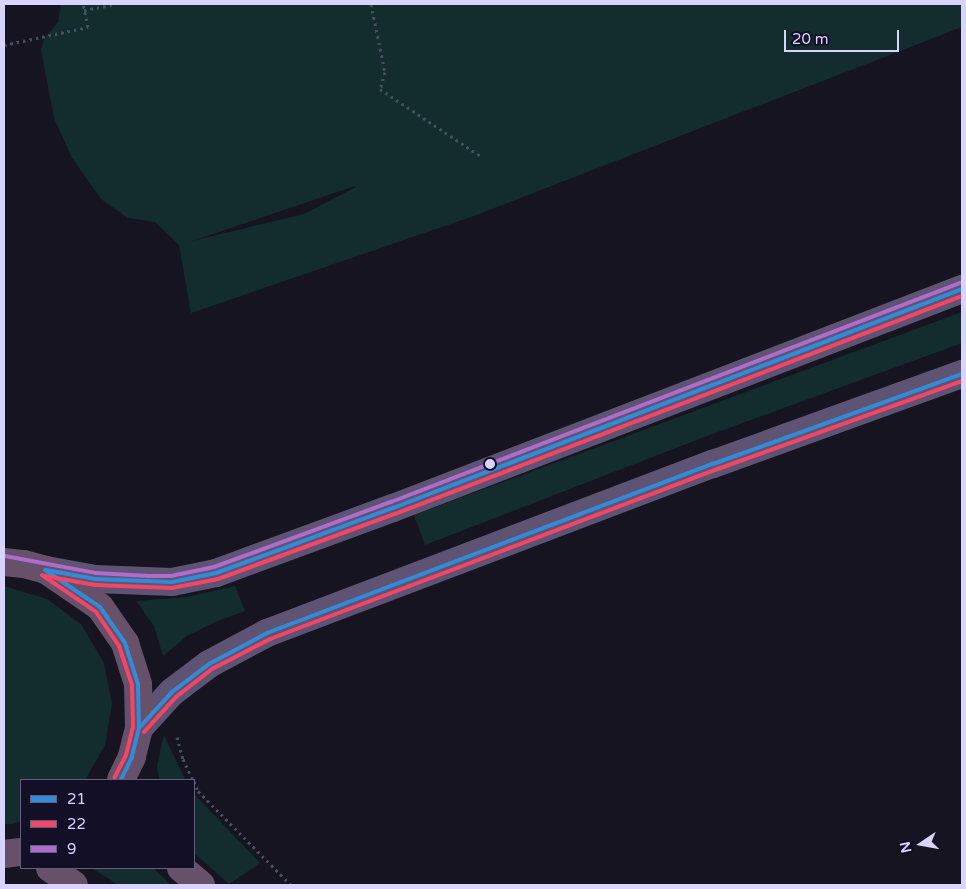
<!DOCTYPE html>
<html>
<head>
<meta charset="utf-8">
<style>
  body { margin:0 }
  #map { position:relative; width:966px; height:889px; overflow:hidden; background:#161421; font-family:"Varela Round",sans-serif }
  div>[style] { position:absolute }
  .green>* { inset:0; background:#132c2d }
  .path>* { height:3px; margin-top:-1.5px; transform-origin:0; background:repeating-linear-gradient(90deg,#44505f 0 2.5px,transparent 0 6.5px) }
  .major>* { height:28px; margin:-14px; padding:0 14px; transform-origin:14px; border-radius:14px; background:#5e5373 }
  .highway>* { height:28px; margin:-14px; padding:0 14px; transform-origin:14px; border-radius:14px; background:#67516a }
  .bus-1>* { height:4px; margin:-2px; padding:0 2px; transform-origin:2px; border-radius:2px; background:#338bd7 }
  .bus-2>* { height:4px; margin:-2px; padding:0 2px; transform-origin:2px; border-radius:2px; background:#f34667 }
  .bus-3>* { height:4px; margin:-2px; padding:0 2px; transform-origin:2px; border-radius:2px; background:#b06ccc }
  .dots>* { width:14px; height:14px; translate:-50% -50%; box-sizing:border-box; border:2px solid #130f26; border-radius:50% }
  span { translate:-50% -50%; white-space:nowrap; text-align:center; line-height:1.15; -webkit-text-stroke:4px #130f26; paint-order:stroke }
  .frame { position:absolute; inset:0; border:5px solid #d9d4ff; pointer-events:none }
  .legend { position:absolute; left:20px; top:779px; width:175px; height:90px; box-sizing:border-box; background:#130f26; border:1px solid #625e7d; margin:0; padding:6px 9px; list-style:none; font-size:15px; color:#d9d4ff }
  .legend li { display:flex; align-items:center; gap:10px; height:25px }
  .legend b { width:25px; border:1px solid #625e7d }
  .north { position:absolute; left:896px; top:819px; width:50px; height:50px; -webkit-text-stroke:4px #130f26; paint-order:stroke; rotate:258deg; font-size:14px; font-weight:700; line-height:20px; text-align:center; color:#d9d4ff }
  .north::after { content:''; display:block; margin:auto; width:18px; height:22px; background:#d9d4ff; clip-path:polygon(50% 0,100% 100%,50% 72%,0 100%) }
  .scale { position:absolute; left:784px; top:30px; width:115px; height:22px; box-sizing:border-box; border:2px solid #d9d4ff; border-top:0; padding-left:6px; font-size:15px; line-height:18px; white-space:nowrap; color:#d9d4ff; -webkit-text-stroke:4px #130f26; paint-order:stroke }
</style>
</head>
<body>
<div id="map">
  <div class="green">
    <i style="clip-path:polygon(evenodd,61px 4px,962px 4px,962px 27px,471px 217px,191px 313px,179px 245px,155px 222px,128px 218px,101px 199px,72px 158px,54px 118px,41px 50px,44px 39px,58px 22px,61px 4px,356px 187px,304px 214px,192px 241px,355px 186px,356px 187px)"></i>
    <i style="clip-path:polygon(962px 312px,962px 343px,707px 436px,425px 545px,414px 515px)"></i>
    <i style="clip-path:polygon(4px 586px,47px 599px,81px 624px,104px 663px,112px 704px,105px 745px,85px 780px,21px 780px,21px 821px,13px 824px,4px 824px)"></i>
    <i style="clip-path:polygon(235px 586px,245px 611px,215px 622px,187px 636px,163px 656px,154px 626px,136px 601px,187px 597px)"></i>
    <i style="clip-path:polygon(164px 735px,181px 771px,186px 780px,159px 780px,157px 765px)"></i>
    <i style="clip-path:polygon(194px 794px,260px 863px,229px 884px,194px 853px)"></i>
    <i style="clip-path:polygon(92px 868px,153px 868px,171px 885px,118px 885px)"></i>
  </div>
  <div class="path">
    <i style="left:371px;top:4px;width:69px;rotate:78.4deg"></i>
    <i style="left:385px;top:72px;width:18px;rotate:106deg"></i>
    <i style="left:380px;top:89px;width:123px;rotate:33.7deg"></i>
    <i style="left:84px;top:10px;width:28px;rotate:-10deg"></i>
    <i style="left:4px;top:45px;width:86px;rotate:-12.1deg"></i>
    <i style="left:88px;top:27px;width:24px;rotate:-102deg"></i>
    <i style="left:177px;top:737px;width:23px;rotate:75deg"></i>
    <i style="left:183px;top:759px;width:23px;rotate:65deg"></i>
    <i style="left:194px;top:781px;width:11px;rotate:68deg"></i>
    <i style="left:198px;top:791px;width:132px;rotate:45.3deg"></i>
  </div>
  <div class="major">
    <i style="left:46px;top:570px;width:50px;rotate:10.4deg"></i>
    <i style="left:95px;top:579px;width:77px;rotate:2.2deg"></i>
    <i style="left:172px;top:582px;width:45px;rotate:-11.6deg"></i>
    <i style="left:216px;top:573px;width:189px;rotate:-20.2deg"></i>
    <i style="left:393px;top:508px;width:610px;rotate:-21.05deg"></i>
    <i style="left:139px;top:728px;width:49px;rotate:-47.5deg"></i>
    <i style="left:172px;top:692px;width:46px;rotate:-37.1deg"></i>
    <i style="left:209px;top:664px;width:66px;rotate:-28.1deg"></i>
    <i style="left:267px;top:633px;width:477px;rotate:-20.8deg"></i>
    <i style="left:713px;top:464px;width:265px;rotate:-19.9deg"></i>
  </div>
  <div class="highway">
    <i style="left:4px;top:562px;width:20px;rotate:6deg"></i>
    <i style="left:24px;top:564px;width:23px;rotate:15deg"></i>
    <i style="left:46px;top:570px;width:65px;rotate:34.4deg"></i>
    <i style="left:100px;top:607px;width:44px;rotate:55.2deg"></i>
    <i style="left:125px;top:643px;width:43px;rotate:72.4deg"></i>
    <i style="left:138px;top:684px;width:44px;rotate:88.7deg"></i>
    <i style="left:139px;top:728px;width:30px;rotate:104deg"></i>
    <i style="left:132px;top:757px;width:25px;rotate:116deg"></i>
    <i style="left:4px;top:854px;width:17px;rotate:-7deg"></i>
    <i style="left:50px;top:868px;width:29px;rotate:35deg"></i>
    <i style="left:181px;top:868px;width:26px;rotate:40deg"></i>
  </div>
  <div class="bus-1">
    <i style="left:45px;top:570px;width:66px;rotate:33.9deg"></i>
    <i style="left:100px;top:607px;width:44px;rotate:55.2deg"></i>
    <i style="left:125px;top:643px;width:43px;rotate:72.4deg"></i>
    <i style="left:138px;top:684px;width:44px;rotate:88.7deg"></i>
    <i style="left:139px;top:728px;width:30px;rotate:104deg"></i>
    <i style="left:132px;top:757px;width:25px;rotate:116deg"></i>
    <i style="left:46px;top:570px;width:50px;rotate:10.4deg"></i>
    <i style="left:95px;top:579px;width:77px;rotate:2.2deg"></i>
    <i style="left:172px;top:582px;width:45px;rotate:-11.6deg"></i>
    <i style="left:216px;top:573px;width:189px;rotate:-20.2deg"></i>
    <i style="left:393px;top:508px;width:610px;rotate:-21.05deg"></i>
    <i style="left:139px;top:728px;width:49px;rotate:-47.5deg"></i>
    <i style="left:172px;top:692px;width:46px;rotate:-37.1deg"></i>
    <i style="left:209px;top:664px;width:66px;rotate:-28.1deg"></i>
    <i style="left:267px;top:633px;width:477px;rotate:-20.8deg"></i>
    <i style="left:713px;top:464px;width:265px;rotate:-19.9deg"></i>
  </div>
  <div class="bus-2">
    <i style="left:42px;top:575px;width:65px;rotate:34.4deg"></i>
    <i style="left:96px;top:612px;width:41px;rotate:55.9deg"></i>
    <i style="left:119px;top:646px;width:41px;rotate:71.6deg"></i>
    <i style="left:132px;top:685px;width:42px;rotate:88.6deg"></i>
    <i style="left:133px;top:727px;width:29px;rotate:104deg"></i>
    <i style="left:126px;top:755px;width:25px;rotate:117deg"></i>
    <i style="left:45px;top:576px;width:51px;rotate:10.2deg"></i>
    <i style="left:95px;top:585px;width:77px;rotate:2.2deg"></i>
    <i style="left:172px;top:588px;width:47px;rotate:-11.1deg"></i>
    <i style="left:218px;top:579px;width:189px;rotate:-20.2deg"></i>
    <i style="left:395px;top:514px;width:607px;rotate:-21.03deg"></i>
    <i style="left:144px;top:732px;width:47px;rotate:-47.6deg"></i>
    <i style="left:176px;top:697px;width:46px;rotate:-37.9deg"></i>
    <i style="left:212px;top:669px;width:65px;rotate:-27.3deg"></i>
    <i style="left:270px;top:639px;width:476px;rotate:-20.8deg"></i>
    <i style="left:715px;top:470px;width:263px;rotate:-19.8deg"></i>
  </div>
  <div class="bus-3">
    <i style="left:5px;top:556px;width:93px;rotate:10.6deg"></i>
    <i style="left:96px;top:573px;width:53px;rotate:3.2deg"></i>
    <i style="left:149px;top:576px;width:22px"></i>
    <i style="left:171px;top:576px;width:44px;rotate:-11.8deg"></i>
    <i style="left:214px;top:567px;width:189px;rotate:-20.2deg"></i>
    <i style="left:391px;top:502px;width:610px;rotate:-21.05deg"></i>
  </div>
  <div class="dots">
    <i style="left:490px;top:464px;background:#d9d4ff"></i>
  </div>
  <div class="frame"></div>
  <ul class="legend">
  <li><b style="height:6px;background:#338bd7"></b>21</li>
  <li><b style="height:6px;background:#f34667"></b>22</li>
  <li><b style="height:6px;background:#b06ccc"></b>9</li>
  </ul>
  <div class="north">N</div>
  <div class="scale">20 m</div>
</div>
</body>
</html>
